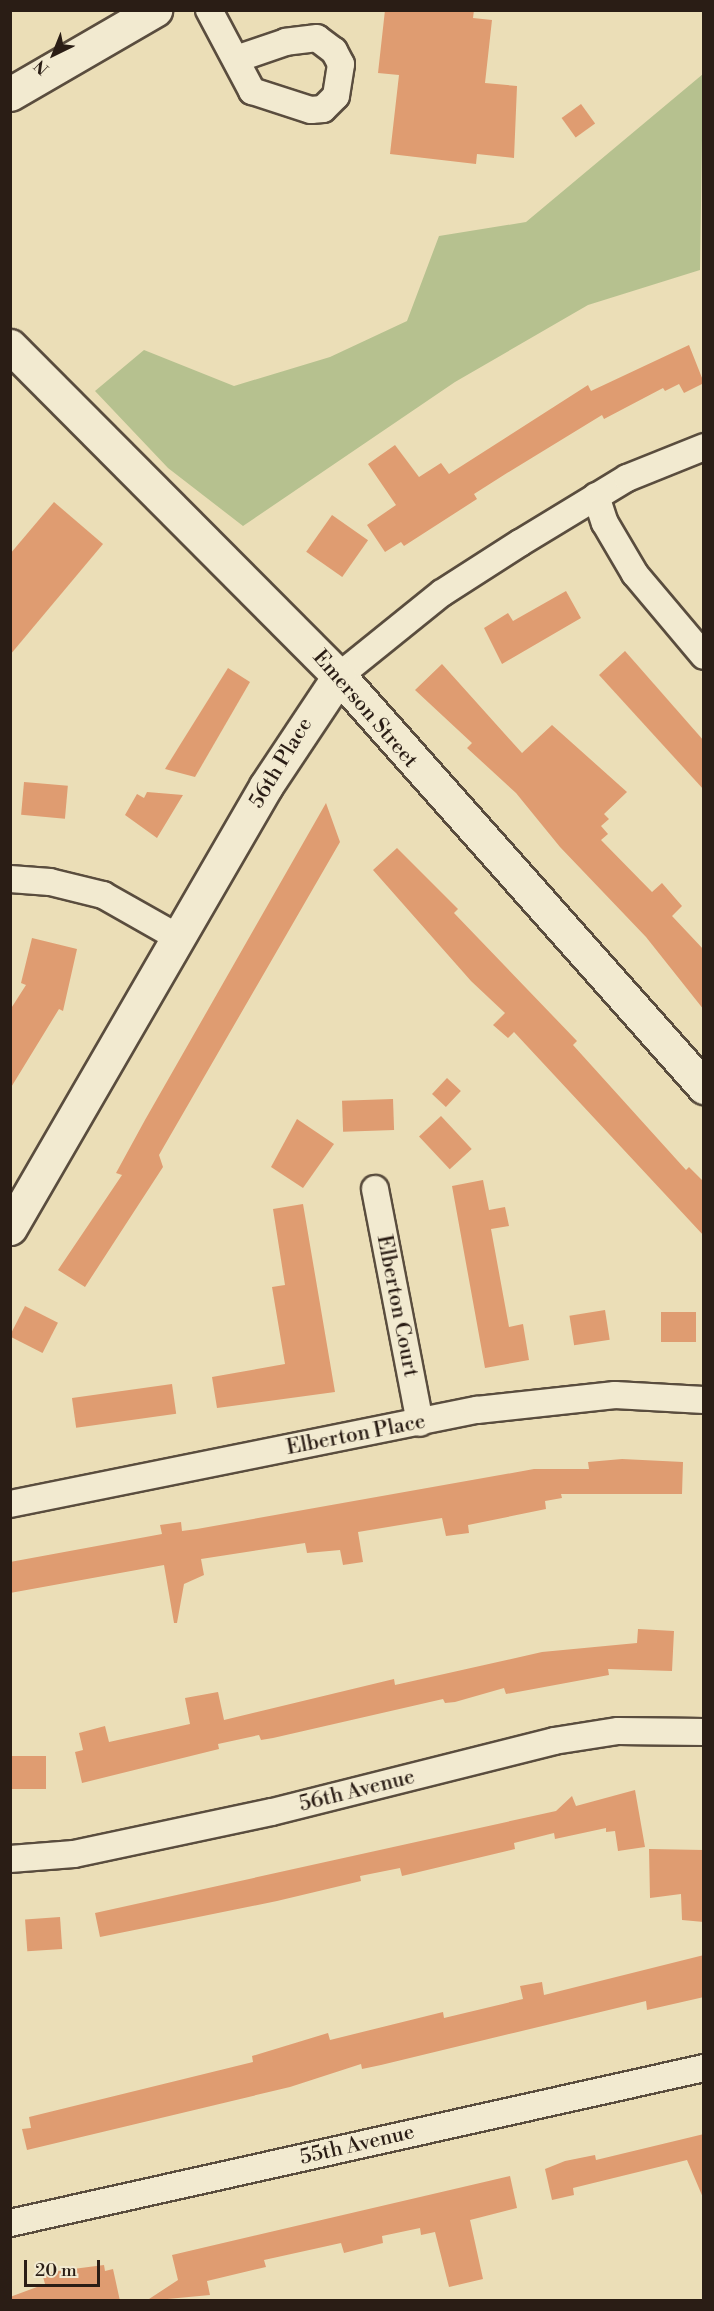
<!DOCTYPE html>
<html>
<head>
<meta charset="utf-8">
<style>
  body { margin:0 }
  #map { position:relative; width:714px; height:2311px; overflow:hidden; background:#ebdeb7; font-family:"Libre Bodoni",serif }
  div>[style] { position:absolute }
  .green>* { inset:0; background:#b6c18f }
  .building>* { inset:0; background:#df9c71; transform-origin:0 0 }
  .roads { filter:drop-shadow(2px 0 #5a4d3e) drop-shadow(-2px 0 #5a4d3e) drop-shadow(0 2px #5a4d3e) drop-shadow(0 -2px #5a4d3e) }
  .minor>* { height:26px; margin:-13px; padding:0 13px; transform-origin:13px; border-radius:13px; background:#f2ead0 }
  .tertiary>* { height:33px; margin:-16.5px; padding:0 16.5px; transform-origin:16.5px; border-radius:16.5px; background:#f2ead0 }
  span { translate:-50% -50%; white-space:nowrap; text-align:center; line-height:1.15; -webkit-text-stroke:4.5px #f2ead0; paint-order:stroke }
  .street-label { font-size:21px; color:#2a1d15 }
  .frame { position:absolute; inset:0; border:12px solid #2a1d15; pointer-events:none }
  .north { position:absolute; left:24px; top:24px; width:60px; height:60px; -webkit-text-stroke:4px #f2ead0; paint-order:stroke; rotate:223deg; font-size:16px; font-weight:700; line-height:24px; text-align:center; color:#2a1d15 }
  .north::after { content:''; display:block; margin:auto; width:21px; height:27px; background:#2a1d15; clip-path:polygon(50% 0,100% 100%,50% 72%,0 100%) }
  .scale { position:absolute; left:24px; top:2260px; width:76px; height:27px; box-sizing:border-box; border:3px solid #2a1d15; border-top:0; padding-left:8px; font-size:18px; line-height:21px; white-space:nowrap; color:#2a1d15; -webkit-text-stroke:4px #f2ead0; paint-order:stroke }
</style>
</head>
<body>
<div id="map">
  <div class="green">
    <i style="clip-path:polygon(703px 74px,700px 270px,588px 305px,455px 382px,243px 526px,168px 468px,95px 391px,144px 350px,234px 386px,330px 357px,407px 321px,439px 236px,526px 222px)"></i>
  </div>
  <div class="building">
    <i style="clip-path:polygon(385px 10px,474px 10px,473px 18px,492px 20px,485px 83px,517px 86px,514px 158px,477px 154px,476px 164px,390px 154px,399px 75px,378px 73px)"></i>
    <i style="left:581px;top:104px;width:24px;height:24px;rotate:54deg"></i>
    <i style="clip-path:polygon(689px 345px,704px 383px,684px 393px,679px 384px,665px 391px,663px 388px,604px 419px,602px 415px,507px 473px,474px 494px,477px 499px,404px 546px,401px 542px,385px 552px,367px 525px,396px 505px,368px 464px,395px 445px,419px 477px,441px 463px,449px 474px,588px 385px,591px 391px)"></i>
    <i style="clip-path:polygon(54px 502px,103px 544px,10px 655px,10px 554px)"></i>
    <i style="left:332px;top:515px;width:44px;height:45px;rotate:35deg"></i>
    <i style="clip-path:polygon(566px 591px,581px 618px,502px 664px,484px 628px,508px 613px,513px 621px)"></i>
    <i style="clip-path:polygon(625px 651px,704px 741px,704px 790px,599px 675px)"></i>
    <i style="clip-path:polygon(442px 664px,522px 753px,552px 725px,627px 792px,604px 814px,609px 819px,601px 826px,608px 834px,601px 840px,652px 892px,662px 883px,682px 906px,672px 916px,704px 950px,704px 1010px,646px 937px,560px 847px,516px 793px,467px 748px,472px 743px,415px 690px)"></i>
    <i style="clip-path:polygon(228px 668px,250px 682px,195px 777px,165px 769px)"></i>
    <i style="left:24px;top:782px;width:44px;height:33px;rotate:5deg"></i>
    <i style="clip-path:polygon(147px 792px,183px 795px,157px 838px,125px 815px,137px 794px,144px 798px)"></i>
    <i style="clip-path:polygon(326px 803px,340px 842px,159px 1155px,163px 1167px,85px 1287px,58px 1270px,122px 1175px,116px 1173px,145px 1120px)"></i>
    <i style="clip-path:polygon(397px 848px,458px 909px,454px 913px,577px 1041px,573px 1045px,686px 1170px,689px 1167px,704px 1182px,704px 1236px,514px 1032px,508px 1038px,493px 1025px,505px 1013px,471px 981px,373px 870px)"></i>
    <i style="clip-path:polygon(32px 938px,77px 949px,63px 1011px,59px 1009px,10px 1089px,10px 1010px,26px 985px,21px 983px)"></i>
    <i style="left:447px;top:1078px;width:19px;height:22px;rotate:43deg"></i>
    <i style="left:393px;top:1099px;width:31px;height:51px;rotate:88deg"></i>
    <i style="left:441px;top:1116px;width:45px;height:30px;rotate:47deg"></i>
    <i style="clip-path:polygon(297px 1119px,334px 1144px,303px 1188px,271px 1167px)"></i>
    <i style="clip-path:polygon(483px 1180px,489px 1210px,505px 1207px,509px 1226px,491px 1229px,509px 1327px,523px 1324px,529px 1360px,485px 1368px,452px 1186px)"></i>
    <i style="clip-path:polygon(303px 1204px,335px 1392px,217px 1408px,212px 1377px,285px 1364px,272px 1287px,285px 1285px,273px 1209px)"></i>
    <i style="left:25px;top:1306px;width:37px;height:34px;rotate:27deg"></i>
    <i style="left:605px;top:1310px;width:30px;height:36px;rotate:81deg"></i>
    <i style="left:696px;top:1312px;width:30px;height:35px;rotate:90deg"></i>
    <i style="left:172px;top:1384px;width:30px;height:101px;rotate:82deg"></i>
    <i style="clip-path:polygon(622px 1459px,683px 1462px,682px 1494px,561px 1494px,562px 1498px,545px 1501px,546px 1509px,468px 1525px,469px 1533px,446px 1536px,442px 1518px,358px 1532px,363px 1562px,343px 1565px,340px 1550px,307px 1553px,305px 1543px,201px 1559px,204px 1575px,184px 1584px,177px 1623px,174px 1623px,164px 1565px,10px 1593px,10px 1562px,162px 1534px,160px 1525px,181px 1522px,182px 1531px,197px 1529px,534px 1469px,589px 1469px,588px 1462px)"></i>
    <i style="clip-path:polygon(638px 1629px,674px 1631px,672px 1671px,608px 1669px,609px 1675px,506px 1694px,504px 1688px,455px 1702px,445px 1703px,443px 1699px,273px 1738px,261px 1740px,259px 1735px,218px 1744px,219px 1749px,82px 1783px,75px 1752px,83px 1750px,79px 1733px,105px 1726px,109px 1742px,190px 1724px,185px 1698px,218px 1692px,224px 1720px,394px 1679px,395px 1685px,542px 1652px,637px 1643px)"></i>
    <i style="left:46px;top:1756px;width:33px;height:36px;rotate:90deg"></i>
    <i style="clip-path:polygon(635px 1790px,645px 1847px,618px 1851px,615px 1831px,606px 1832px,606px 1828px,555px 1839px,554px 1833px,514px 1843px,515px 1849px,402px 1876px,400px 1868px,360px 1876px,361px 1881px,277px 1901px,100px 1937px,95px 1913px,556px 1811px,572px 1796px,576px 1806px)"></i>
    <i style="clip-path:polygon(649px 1849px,704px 1850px,704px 1922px,682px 1920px,681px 1894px,650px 1898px)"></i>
    <i style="left:60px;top:1917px;width:32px;height:35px;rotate:86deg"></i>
    <i style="clip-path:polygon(704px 1955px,704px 1997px,647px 2010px,646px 2001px,381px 2065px,362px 2069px,361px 2064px,290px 2087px,27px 2150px,22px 2129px,31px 2128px,29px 2117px,253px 2062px,252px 2056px,328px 2033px,330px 2040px,443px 2012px,444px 2018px,523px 1999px,520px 1986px,542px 1982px,544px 1995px)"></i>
    <i style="clip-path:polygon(704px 2134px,704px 2200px,687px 2160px,573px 2188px,574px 2195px,552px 2200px,545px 2169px,565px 2161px,595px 2155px,596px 2160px)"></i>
    <i style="clip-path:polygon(510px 2176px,517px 2208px,470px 2220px,483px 2279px,449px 2287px,435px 2232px,421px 2235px,420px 2228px,382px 2236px,383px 2243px,344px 2253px,341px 2243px,264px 2260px,266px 2267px,207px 2281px,210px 2295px,146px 2301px,178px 2280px,172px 2255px)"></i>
    <i style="clip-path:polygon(104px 2265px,105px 2271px,113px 2269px,120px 2301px,10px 2301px,10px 2297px,45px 2284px,42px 2273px)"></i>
  </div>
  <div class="roads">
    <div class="minor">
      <i style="left:209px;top:10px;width:92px;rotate:62deg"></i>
      <i style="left:252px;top:91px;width:62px;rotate:17.9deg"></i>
      <i style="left:311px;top:110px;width:12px;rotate:-5deg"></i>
      <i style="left:323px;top:109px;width:18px;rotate:-45deg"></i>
      <i style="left:336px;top:96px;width:32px;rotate:-81deg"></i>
      <i style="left:341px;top:64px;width:15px;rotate:-118deg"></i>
      <i style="left:334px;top:51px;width:21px;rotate:-143deg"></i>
      <i style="left:317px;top:38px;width:31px;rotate:173deg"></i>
      <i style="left:286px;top:42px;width:53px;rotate:161.2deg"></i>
      <i style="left:596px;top:496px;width:28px;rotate:72deg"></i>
      <i style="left:605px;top:523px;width:59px;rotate:59.5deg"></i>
      <i style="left:635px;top:574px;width:107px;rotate:49.9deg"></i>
      <i style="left:339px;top:676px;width:132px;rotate:-38.9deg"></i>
      <i style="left:442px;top:593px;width:93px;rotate:-32.7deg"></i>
      <i style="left:520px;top:543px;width:125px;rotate:-31.3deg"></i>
      <i style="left:627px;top:478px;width:83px;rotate:-21.9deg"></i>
      <i style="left:10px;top:879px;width:40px;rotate:4.3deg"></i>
      <i style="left:50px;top:882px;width:55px;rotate:13.8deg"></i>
      <i style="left:103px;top:895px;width:87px;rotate:29.5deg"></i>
      <i style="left:375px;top:1189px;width:238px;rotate:79.1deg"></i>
      <i style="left:10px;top:1504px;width:476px;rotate:-11.4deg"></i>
      <i style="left:477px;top:1410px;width:139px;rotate:-6.2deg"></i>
      <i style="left:615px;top:1395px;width:89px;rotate:3.2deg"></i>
      <i style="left:10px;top:1859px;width:64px;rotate:-4.5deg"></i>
      <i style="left:74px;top:1854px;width:202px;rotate:-12deg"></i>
      <i style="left:272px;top:1812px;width:291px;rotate:-14.1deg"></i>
      <i style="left:554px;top:1741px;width:65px;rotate:-8.9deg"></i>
      <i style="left:618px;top:1731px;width:86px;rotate:0.7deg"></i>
      <i style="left:10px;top:2223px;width:711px;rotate:-12.59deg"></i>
    </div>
    <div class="tertiary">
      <i style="left:10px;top:94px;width:168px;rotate:-30.1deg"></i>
      <i style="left:10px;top:346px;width:466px;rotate:45.1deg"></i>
      <i style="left:339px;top:676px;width:550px;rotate:48.39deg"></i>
      <i style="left:10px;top:1228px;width:511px;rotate:-59.92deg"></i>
      <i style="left:266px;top:786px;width:132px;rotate:-56.4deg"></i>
    </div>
  </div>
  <div class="street-label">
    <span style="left:365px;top:709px;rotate:49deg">Emerson Street</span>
    <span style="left:281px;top:763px;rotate:-59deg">56th Place</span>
    <span style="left:397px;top:1306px;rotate:79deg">Elberton Court</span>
    <span style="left:356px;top:1435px;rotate:-11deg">Elberton Place</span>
    <span style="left:357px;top:1791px;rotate:-14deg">56th Avenue</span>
    <span style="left:357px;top:2145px;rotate:-13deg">55th Avenue</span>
  </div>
  <div class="frame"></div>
  <div class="north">N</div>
  <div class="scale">20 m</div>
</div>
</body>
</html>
